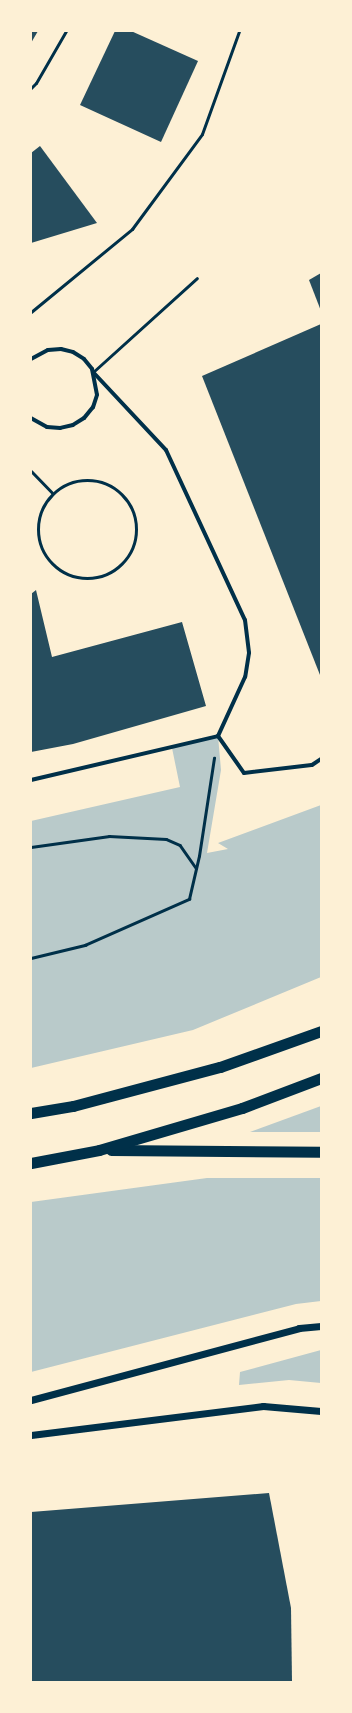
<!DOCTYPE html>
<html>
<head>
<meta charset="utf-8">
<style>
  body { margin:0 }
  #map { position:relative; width:352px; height:1713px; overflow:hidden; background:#fdf0d5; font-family:Rubik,sans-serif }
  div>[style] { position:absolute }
  .green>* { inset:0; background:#b9caca }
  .building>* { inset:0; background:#264d5e }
  .path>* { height:2.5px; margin:-1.25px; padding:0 1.25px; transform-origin:1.25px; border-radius:1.25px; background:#003049 }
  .service>* { height:3px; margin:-1.5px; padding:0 1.5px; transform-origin:1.5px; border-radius:1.5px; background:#003049 }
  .service>.ring { margin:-1.5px; padding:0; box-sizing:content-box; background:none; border:3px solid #003049; border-radius:50% }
  .minor>* { height:4px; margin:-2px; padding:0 2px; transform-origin:2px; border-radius:2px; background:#003049 }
  .tertiary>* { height:7px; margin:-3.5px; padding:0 3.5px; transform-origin:3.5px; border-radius:3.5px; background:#003049 }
  .trunk>* { height:11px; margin:-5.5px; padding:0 5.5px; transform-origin:5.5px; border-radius:5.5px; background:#003049 }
  span { translate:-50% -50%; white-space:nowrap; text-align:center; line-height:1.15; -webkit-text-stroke:4px #fdf0d5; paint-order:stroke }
  .frame { position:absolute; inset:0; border:32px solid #fdf0d5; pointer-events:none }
</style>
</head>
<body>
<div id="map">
  <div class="green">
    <i style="clip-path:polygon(218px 736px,221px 770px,207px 853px,228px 849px,218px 843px,321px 805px,321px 977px,193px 1030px,31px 1068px,31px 821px,180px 787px,172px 748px)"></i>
    <i style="clip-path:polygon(321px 1106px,321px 1132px,250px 1132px)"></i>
    <i style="clip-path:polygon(207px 1178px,321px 1178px,321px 1301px,296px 1304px,31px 1372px,31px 1202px)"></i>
    <i style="clip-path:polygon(321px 1350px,321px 1383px,289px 1380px,239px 1385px,240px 1372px)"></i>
  </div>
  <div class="building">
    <i style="clip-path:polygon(31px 31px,38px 31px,31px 43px)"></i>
    <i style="clip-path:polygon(115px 31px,131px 31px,198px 61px,161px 142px,80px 105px)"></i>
    <i style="clip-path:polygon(40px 146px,97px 223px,31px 243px,31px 153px)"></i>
    <i style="clip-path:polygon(321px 273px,321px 311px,309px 280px)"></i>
    <i style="clip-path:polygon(321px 324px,321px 675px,320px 675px,202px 376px)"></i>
    <i style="clip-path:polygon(36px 590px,52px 657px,182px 622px,206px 706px,73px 744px,31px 752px,31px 594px)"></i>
    <i style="clip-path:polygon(269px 1493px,291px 1608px,292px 1682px,31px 1682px,31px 1512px)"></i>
  </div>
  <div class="path">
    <i style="left:31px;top:847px;width:79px;rotate:-8deg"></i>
    <i style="left:109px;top:836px;width:57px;rotate:3deg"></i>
    <i style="left:166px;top:839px;width:15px;rotate:23deg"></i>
    <i style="left:180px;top:845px;width:28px;rotate:55deg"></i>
    <i style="left:31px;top:958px;width:56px;rotate:-13.5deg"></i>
    <i style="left:85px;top:945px;width:114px;rotate:-23.9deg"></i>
    <i style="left:189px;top:899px;width:44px;rotate:-76.9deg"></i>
    <i style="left:199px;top:856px;width:99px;rotate:-81.3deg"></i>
  </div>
  <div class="service">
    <i style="left:31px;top:88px;width:7px;rotate:-45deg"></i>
    <i style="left:36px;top:83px;width:60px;rotate:-60deg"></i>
    <i style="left:31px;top:312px;width:131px;rotate:-39.4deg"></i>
    <i style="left:132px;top:229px;width:118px;rotate:-53.6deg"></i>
    <i style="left:202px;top:134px;width:109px;rotate:-70.2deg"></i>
    <i style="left:93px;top:372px;width:140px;rotate:-42.1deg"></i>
    <i style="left:31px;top:471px;width:30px;rotate:46deg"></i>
    <i class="ring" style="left:38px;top:480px;width:95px;height:95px"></i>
  </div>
  <div class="minor">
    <i style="left:31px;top:359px;width:19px;rotate:-28deg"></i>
    <i style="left:48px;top:350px;width:13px;rotate:-4deg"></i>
    <i style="left:61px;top:349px;width:12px;rotate:14deg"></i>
    <i style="left:73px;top:352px;width:13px;rotate:32deg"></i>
    <i style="left:84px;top:359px;width:13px;rotate:51deg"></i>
    <i style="left:92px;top:369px;width:26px;rotate:79deg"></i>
    <i style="left:97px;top:395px;width:13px;rotate:108deg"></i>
    <i style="left:93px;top:407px;width:14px;rotate:129deg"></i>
    <i style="left:84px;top:418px;width:13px;rotate:148deg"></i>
    <i style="left:73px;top:425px;width:13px;rotate:167deg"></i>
    <i style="left:60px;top:428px;width:13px;rotate:-176deg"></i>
    <i style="left:47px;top:427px;width:18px;rotate:-151deg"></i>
    <i style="left:93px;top:372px;width:107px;rotate:46.9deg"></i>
    <i style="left:166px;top:450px;width:187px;rotate:65.1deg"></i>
    <i style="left:245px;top:620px;width:33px;rotate:83deg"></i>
    <i style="left:249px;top:653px;width:24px;rotate:99deg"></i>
    <i style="left:245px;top:677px;width:65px;rotate:114.6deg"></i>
    <i style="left:218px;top:736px;width:45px;rotate:54.9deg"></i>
    <i style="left:244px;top:773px;width:68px;rotate:-6.7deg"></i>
    <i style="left:312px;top:765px;width:11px;rotate:-34deg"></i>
    <i style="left:31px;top:780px;width:192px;rotate:-13.2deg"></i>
  </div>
  <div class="tertiary">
    <i style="left:31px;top:1400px;width:278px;rotate:-15deg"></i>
    <i style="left:299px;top:1328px;width:22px;rotate:-5deg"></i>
    <i style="left:31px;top:1435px;width:234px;rotate:-7.1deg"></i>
    <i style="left:263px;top:1406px;width:58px;rotate:4.9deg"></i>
  </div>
  <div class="trunk">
    <i style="left:31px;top:1113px;width:43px;rotate:-9.5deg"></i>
    <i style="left:73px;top:1106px;width:152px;rotate:-14.9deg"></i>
    <i style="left:220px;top:1067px;width:107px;rotate:-19.6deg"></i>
    <i style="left:111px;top:1150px;width:210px;rotate:0.5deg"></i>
    <i style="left:31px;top:1163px;width:69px;rotate:-10.8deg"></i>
    <i style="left:99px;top:1150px;width:149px;rotate:-16.4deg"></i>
    <i style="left:242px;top:1108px;width:85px;rotate:-20.8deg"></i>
  </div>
  <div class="frame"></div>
</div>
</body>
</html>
